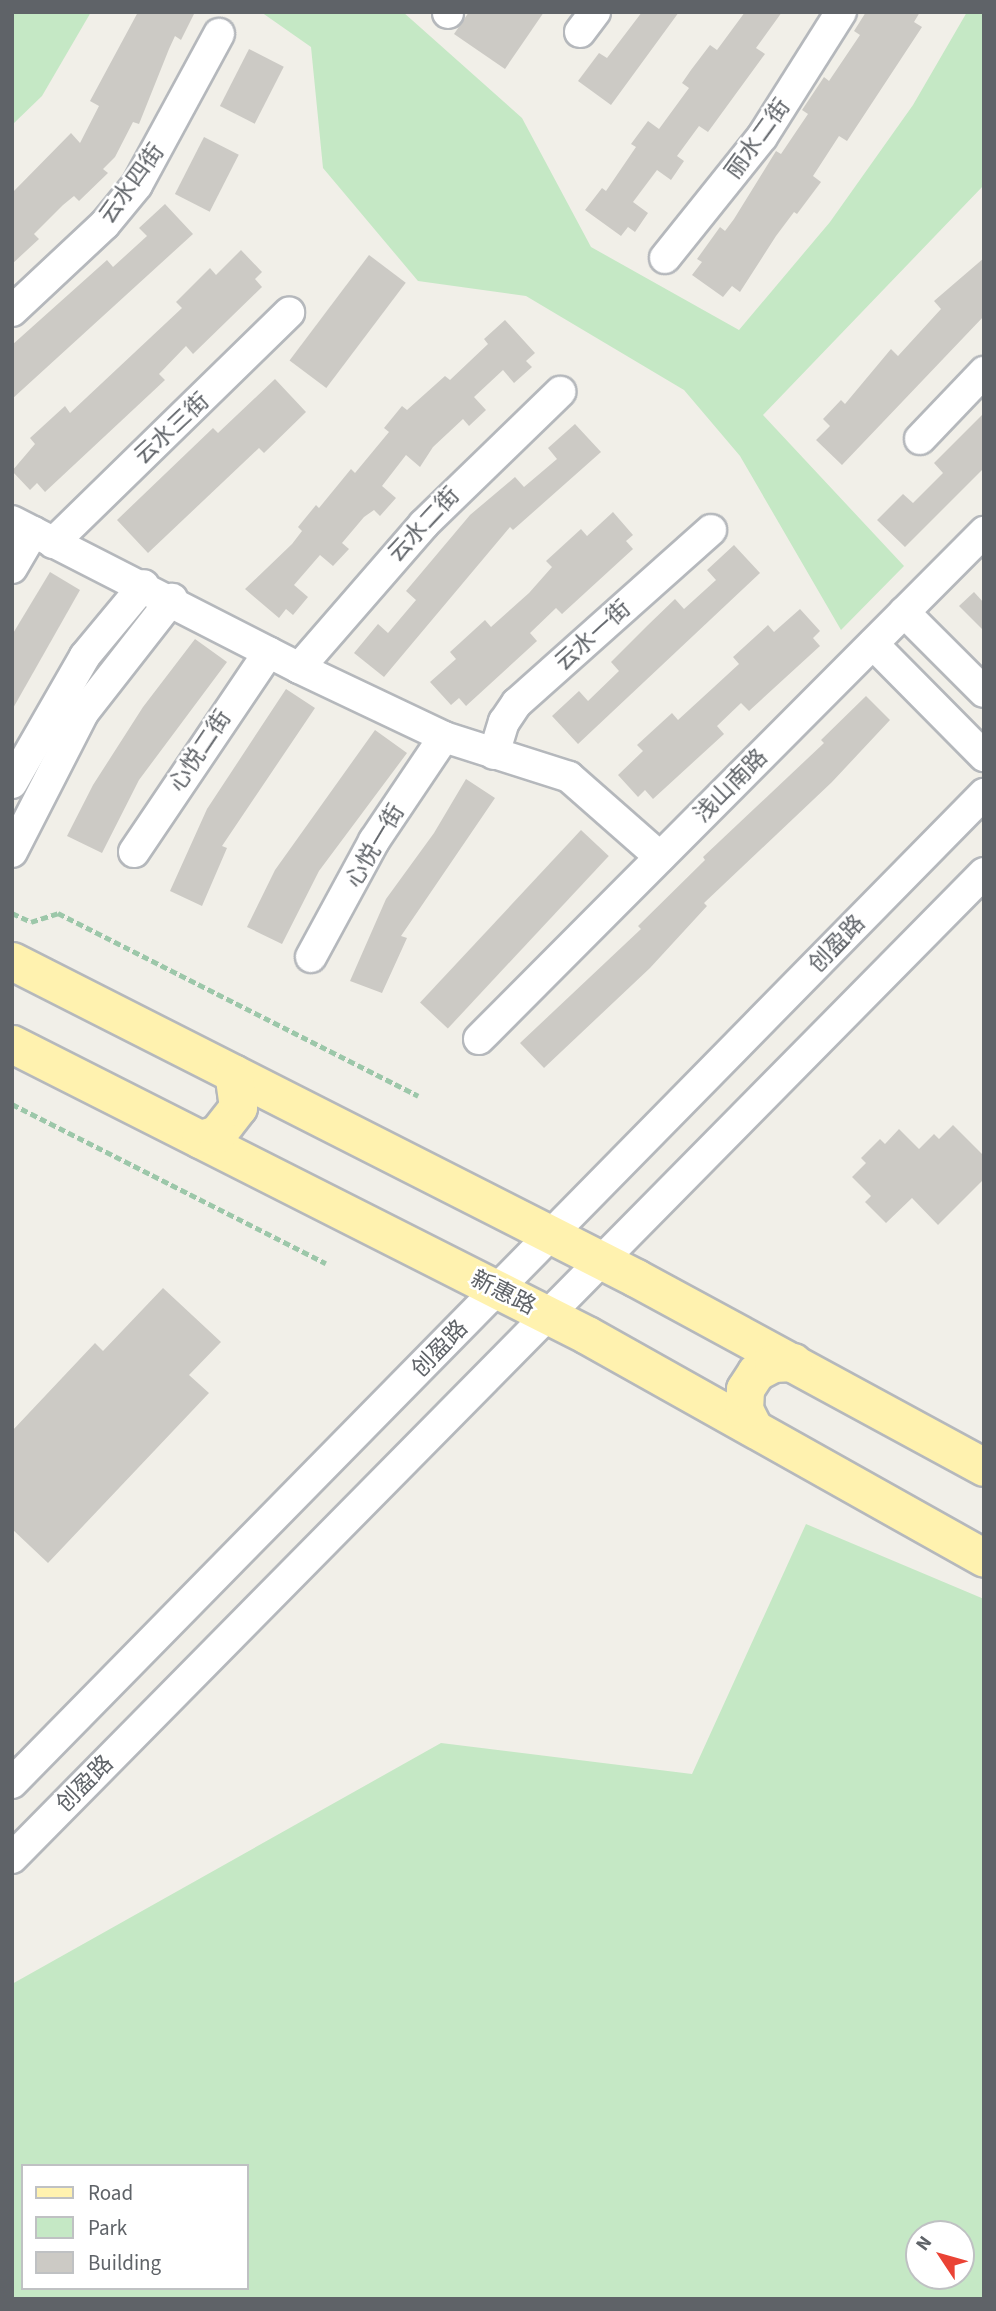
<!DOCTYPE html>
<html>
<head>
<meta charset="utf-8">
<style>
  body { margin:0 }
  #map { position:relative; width:996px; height:2311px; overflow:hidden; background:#f1efe8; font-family:"Source Sans 3","Noto Sans SC",sans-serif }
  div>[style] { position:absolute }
  .green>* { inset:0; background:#c5e8c5 }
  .building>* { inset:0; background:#cccac5; transform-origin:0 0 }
  .path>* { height:4.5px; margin-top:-2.25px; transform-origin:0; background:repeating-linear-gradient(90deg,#9cc7a9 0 7px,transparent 0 10.5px) }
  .roads { filter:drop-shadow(2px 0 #b5b8bc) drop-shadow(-2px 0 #b5b8bc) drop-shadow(0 2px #b5b8bc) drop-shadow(0 -2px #b5b8bc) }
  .minor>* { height:30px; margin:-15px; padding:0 15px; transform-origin:15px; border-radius:15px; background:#fff }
  .major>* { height:37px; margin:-18.5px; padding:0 18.5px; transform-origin:18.5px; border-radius:18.5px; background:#fff2af }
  span { translate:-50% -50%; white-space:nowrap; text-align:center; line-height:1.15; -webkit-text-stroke:5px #fff; paint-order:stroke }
  .street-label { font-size:23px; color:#5f6368 }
  .frame { position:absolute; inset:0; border:14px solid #5f6368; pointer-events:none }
  .legend { position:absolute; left:21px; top:2164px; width:228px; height:126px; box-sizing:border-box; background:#fff; border:2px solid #bfc1c3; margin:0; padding:9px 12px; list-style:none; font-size:21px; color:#5f6368 }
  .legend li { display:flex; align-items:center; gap:14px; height:35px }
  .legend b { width:35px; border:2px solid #bfc1c3 }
  .north { position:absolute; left:905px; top:2220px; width:70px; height:70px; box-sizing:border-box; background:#fff; border:2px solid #bfc1c3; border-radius:50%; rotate:306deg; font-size:19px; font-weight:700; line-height:28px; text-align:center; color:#5f6368 }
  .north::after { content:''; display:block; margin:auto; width:24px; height:32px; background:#ea4335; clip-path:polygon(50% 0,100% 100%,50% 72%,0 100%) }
</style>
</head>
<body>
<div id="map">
  <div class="green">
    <i style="clip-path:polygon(12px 12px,91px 12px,42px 96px,12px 125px)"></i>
    <i style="clip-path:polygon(261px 12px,403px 12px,522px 118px,591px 247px,739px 330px,830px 222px,913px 105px,967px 12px,984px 12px,984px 185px,763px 415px,904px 566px,841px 630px,740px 456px,684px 390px,526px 296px,418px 281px,323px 168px,311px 47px)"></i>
    <i style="clip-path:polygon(evenodd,806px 1524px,984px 1599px,984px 2299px,12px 2299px,12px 1984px,441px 1743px,692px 1774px,806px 1524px,23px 2166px,247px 2166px,247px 2288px,23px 2288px,23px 2166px,806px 1524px,919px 2234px,961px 2234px,961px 2276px,919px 2276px,919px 2234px)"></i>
  </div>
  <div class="building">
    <i style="clip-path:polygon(138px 12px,195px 12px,181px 40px,175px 36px,169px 49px,139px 124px,133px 122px,115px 157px,103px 169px,108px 173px,79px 201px,74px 196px,63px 205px,34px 234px,39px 239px,12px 264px,12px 193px,71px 133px,80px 143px,99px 106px,90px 101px)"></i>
    <i style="clip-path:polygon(469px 12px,544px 12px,505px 69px,454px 34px)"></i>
    <i style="clip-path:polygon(642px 12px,679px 12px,611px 105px,578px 81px,599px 53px,607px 58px)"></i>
    <i style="clip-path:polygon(745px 12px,782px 12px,756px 48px,765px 54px,708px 132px,699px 126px,677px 156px,684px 161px,671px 180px,657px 170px,633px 202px,648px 213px,635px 232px,628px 227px,621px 236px,585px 210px,602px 188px,606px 191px,636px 147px,631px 144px,648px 121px,659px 129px,689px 88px,682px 83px,691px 70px,710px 45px,717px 50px)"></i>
    <i style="clip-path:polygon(866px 12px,920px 12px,914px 22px,922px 27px,847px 141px,839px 136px,813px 176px,821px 182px,797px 214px,794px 212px,776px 236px,740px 292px,732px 286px,723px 297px,692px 275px,702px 262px,697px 259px,720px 227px,725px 231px,734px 219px,776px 151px,781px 154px,808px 114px,802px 110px,824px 77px,829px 81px,860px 35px,854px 31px)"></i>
    <i style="left:249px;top:49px;width:39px;height:64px;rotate:27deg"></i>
    <i style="left:204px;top:137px;width:39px;height:64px;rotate:27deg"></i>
    <i style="clip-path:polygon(165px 204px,193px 234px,12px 399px,12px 345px,107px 260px,113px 267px,147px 236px,139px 228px)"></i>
    <i style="clip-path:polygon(241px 250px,262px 272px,255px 279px,262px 287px,193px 354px,186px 346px,159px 374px,165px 380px,45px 492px,37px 483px,30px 490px,12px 471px,35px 444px,30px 438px,65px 406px,70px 413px,182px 308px,176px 302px,210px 268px,216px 275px)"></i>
    <i style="left:369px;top:255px;width:46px;height:132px;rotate:37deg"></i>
    <i style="clip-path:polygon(984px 258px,984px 316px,842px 465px,816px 440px,830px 426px,823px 419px,841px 400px,845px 404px,891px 349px,898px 356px,941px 309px,934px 301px)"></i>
    <i style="clip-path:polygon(505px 320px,535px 353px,526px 361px,532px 367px,514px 383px,503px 370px,474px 397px,486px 410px,469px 426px,463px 419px,433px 447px,420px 467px,406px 455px,382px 486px,396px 498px,380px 516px,374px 510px,364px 517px,342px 543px,349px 549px,333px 566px,320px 555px,294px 585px,308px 597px,293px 615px,286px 609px,279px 618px,245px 589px,292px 544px,302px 531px,298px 527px,316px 505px,319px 508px,351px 469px,355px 473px,389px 432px,384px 428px,402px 406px,407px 410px,445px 376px,450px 380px,488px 344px,484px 339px)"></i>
    <i style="clip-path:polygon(275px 379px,306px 412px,264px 453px,259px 448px,148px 553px,117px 520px,213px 428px,218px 433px)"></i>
    <i style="clip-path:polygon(984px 413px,984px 468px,905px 547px,877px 520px,903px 494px,913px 503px,943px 473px,934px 463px)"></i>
    <i style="clip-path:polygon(575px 424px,601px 452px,513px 530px,510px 527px,384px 677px,354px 653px,378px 624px,388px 633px,416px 600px,406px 591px,470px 515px,515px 477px,524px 487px,557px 459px,548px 448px)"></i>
    <i style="clip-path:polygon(613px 512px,633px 535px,626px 541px,633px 549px,562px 614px,556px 608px,530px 633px,537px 641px,466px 706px,459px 698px,451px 705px,430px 682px,456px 659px,450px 652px,485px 620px,491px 627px,529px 593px,552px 567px,546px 561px,581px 529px,587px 536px)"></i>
    <i style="clip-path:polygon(734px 545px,760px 573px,578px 744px,552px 716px,579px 691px,588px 701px,619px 671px,611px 662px,648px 625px,675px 599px,684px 609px,716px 580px,707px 570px)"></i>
    <i style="clip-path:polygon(50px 572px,80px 590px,12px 710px,12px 635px)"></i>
    <i style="clip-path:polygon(974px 592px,984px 603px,984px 631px,959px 606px)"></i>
    <i style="clip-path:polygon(800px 609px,820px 631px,813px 638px,820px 646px,749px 711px,741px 703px,717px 726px,724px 734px,653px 799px,645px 790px,638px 797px,618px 775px,643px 751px,637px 745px,672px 713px,678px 720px,714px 687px,739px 664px,733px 657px,768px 625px,774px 632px)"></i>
    <i style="clip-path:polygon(195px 639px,227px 662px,139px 780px,102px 853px,67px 836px,93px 785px,143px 707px)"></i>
    <i style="clip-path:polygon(286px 689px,315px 708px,222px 846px,227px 848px,202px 906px,170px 891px,207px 809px)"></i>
    <i style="clip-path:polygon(866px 696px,890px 720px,832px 782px,704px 903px,707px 906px,650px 968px,544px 1068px,520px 1043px,641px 929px,638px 926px,705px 860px,703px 857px,824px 743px,821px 740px)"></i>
    <i style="clip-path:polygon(375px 730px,407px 753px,319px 871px,282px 944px,247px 927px,275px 870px)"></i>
    <i style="clip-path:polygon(466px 779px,495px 798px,401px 936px,407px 938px,382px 993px,350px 981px,386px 899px,434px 833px)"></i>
    <i style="left:581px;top:830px;width:38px;height:236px;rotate:43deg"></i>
    <i style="clip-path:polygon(953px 1125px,984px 1156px,984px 1179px,938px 1225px,912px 1198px,886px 1223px,865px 1202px,871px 1196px,852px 1177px,866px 1163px,861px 1158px,880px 1139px,885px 1144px,899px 1129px,919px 1149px,934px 1134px,939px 1139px)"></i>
    <i style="clip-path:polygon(163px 1288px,221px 1342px,189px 1375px,209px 1393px,48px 1563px,12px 1529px,12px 1431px,95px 1343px,103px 1351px)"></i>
  </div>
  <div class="path">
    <i style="left:12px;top:913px;width:21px;rotate:25deg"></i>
    <i style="left:31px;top:922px;width:28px;rotate:-18deg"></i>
    <i style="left:58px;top:913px;width:404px;rotate:26.9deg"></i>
    <i style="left:12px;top:1104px;width:352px;rotate:26.9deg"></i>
  </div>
  <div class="roads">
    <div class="minor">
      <i style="left:448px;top:13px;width:1px;rotate:-90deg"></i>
      <i style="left:580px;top:32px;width:25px;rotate:-53deg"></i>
      <i style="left:665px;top:258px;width:155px;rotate:-51.3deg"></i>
      <i style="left:762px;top:137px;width:148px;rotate:-57.7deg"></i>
      <i style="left:12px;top:311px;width:127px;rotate:-43.1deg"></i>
      <i style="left:105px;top:224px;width:50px;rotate:-50.6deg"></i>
      <i style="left:137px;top:185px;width:172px;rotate:-61.5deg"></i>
      <i style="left:920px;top:439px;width:93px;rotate:-46.3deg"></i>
      <i style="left:12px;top:521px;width:322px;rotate:27.1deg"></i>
      <i style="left:299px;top:668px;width:161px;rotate:25.4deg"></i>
      <i style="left:444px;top:737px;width:131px;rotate:17.7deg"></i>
      <i style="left:569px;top:777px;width:121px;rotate:41.3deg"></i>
      <i style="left:53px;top:543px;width:330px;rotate:-44.3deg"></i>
      <i style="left:12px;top:568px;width:42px;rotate:-59.7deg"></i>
      <i style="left:904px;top:612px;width:113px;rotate:45deg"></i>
      <i style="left:873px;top:644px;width:158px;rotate:45.3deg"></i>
      <i style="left:299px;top:668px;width:191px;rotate:-49deg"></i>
      <i style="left:424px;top:524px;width:190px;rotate:-44.1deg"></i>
      <i style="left:494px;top:754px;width:34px;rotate:-73deg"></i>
      <i style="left:504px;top:722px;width:23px;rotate:-56deg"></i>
      <i style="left:517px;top:703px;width:260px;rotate:-41.7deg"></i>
      <i style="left:12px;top:783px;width:146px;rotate:-60.1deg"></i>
      <i style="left:85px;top:656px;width:92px;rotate:-50.3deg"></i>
      <i style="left:12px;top:852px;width:156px;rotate:-62.9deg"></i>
      <i style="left:83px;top:713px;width:145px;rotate:-52deg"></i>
      <i style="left:134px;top:852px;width:241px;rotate:-56deg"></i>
      <i style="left:311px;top:957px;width:132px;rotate:-61.5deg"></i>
      <i style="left:374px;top:841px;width:125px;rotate:-56.1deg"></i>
      <i style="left:479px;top:1039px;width:716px;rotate:-45.11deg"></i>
      <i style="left:12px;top:1783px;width:1387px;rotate:-45.5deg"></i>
      <i style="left:12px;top:1858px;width:1384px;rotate:-45.38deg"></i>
    </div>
    <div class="major">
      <i style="left:12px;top:961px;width:700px;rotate:26.93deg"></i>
      <i style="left:636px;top:1278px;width:396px;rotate:28.5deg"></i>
      <i style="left:12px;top:1044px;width:644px;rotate:26.84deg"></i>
      <i style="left:587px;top:1335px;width:455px;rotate:29.3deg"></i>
      <i style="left:200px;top:1139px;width:18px;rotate:-16deg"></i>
      <i style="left:217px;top:1134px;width:34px;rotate:-52deg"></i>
      <i style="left:238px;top:1107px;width:34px;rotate:-98deg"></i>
      <i style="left:753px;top:1427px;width:20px;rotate:-117deg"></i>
      <i style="left:744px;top:1409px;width:20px;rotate:-87deg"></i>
      <i style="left:745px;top:1389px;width:20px;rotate:-57deg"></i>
      <i style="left:756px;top:1372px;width:19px;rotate:-28deg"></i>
      <i style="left:773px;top:1363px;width:20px;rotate:-3deg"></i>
    </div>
  </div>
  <div class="street-label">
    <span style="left:758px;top:139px;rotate:-54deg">丽水二街</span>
    <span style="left:132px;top:184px;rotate:-54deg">云水四街</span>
    <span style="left:172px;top:429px;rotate:-43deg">云水三街</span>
    <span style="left:424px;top:525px;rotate:-47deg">云水二街</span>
    <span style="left:593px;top:636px;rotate:-42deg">云水一街</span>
    <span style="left:200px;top:751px;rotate:-56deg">心悦二街</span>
    <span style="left:731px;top:786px;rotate:-45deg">浅山南路</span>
    <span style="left:375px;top:846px;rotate:-59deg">心悦一街</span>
    <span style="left:837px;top:944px;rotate:-46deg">创盈路</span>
    <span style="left:503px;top:1293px;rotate:27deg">新惠路</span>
    <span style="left:440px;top:1349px;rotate:-46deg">创盈路</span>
    <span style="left:85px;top:1784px;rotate:-45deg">创盈路</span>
  </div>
  <div class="frame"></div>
  <ul class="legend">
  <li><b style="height:9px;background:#fff2af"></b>Road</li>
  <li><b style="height:19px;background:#c5e8c5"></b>Park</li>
  <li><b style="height:19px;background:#cccac5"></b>Building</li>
  </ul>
  <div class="north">N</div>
</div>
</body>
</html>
